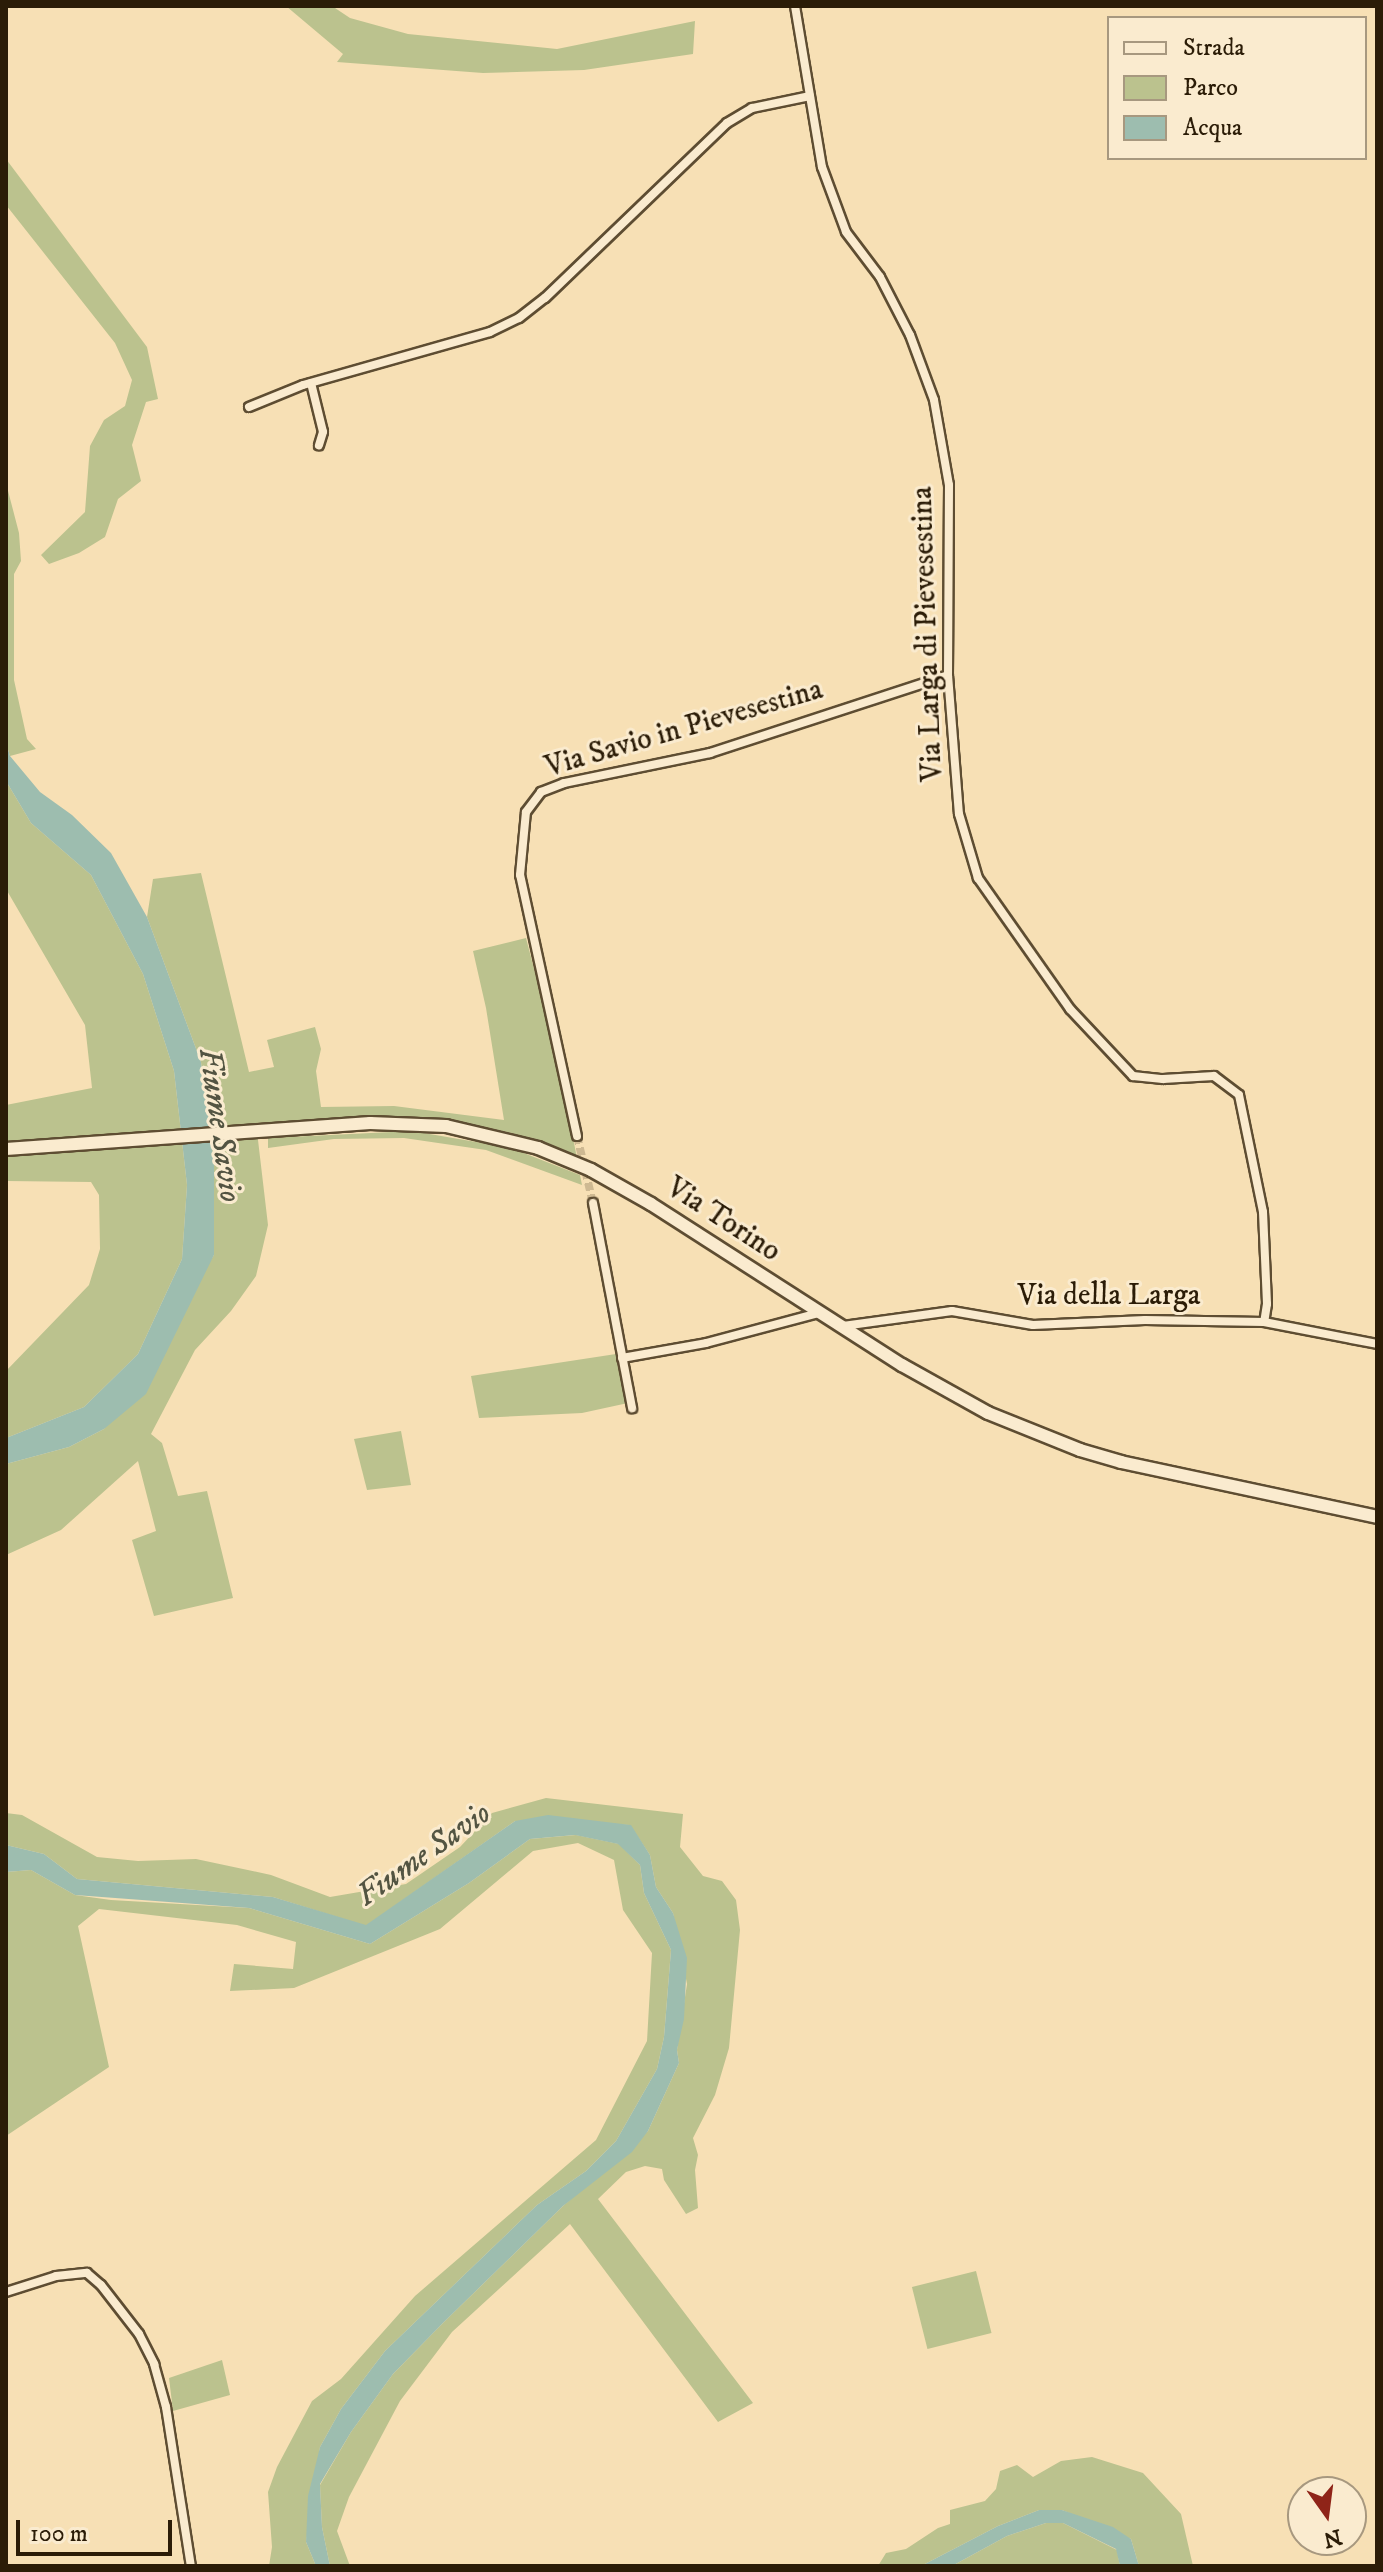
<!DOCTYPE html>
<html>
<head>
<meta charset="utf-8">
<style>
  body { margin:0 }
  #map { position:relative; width:1383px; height:2572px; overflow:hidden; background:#f7e0b5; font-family:"IM FELL DW Pica",serif }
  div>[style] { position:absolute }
  .green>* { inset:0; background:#bbc28e; transform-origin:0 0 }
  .water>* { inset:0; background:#9dbdaf }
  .street-tunnel>* { height:8px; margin-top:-4px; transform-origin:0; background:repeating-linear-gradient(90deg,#ceb992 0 8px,transparent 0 12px) }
  .roads { filter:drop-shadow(2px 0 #5e4d32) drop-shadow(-2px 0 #5e4d32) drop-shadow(0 2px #5e4d32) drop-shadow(0 -2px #5e4d32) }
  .street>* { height:8px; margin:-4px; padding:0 4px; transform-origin:4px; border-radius:4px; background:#faebcf }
  .secondary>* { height:12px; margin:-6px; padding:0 6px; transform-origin:6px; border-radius:6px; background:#faebcf }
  span { translate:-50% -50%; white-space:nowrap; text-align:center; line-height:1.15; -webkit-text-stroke:6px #faebcf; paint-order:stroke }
  .street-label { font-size:30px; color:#2b1c07 }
  .water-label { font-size:32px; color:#535442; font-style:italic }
  .frame { position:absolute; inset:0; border:8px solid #2b1c07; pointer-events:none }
  .legend { position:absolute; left:1107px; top:16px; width:260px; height:144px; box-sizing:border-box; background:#faebcf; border:2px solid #a7987f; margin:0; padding:10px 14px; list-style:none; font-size:24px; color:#2b1c07 }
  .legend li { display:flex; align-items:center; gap:16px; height:40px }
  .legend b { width:40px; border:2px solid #a7987f }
  .north { position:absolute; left:1287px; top:2476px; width:80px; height:80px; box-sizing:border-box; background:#faebcf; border:2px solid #a7987f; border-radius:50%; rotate:166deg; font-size:22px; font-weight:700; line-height:32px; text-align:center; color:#2b1c07 }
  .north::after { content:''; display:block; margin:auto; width:28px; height:36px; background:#8f2418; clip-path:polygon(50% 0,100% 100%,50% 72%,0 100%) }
  .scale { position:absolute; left:16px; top:2520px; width:156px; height:36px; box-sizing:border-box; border:4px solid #2b1c07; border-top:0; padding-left:10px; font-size:24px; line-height:28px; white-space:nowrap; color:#2b1c07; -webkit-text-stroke:6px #faebcf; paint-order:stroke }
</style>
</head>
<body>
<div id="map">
  <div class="green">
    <i style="clip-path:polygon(286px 6px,332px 6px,350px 18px,408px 34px,557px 49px,695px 21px,693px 54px,584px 70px,483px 73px,337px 62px,343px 54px)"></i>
    <i style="clip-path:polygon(6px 159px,147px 347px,158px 399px,146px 402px,132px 445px,141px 481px,118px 499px,105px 537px,79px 553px,49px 564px,41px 555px,85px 512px,90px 446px,104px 420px,125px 406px,132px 380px,115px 343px,6px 205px)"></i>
    <i style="clip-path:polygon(6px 483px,19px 533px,21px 561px,14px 574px,14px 680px,27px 739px,36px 749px,10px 756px,6px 743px)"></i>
    <i style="clip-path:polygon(6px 781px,31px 823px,91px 875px,143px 974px,174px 1071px,187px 1185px,182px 1259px,138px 1354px,84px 1407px,6px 1438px,6px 1371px,89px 1285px,100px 1249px,99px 1195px,91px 1182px,6px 1181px,6px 1105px,92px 1088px,85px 1025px,6px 889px)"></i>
    <i style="clip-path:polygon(201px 873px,249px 1072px,274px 1067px,267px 1040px,315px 1027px,321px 1049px,316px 1071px,321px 1107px,394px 1106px,504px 1120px,486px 1008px,473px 951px,526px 938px,555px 1049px,577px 1158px,512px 1133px,452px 1121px,387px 1116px,256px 1123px,268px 1225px,256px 1276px,231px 1311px,195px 1350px,151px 1434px,162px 1443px,178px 1496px,207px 1491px,233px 1598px,154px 1616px,132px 1540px,156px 1531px,138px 1461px,61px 1530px,6px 1555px,6px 1464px,69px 1447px,104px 1429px,214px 1255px,214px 1163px,201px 1062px,147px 917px,153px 879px)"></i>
    <i style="clip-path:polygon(412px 1131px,511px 1148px,580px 1175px,582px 1185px,486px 1150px,404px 1138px,334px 1139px,268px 1148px,268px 1138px)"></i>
    <i style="clip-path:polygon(616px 1354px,628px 1403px,582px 1413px,479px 1418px,471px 1376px)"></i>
    <i style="clip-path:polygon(401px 1431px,411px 1485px,367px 1490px,354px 1439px)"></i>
    <i style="clip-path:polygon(546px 1798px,683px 1814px,680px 1847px,703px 1876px,722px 1881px,736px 1900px,740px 1930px,729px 2048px,715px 2095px,693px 2138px,698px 2155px,695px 2170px,698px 2208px,686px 2214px,664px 2180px,662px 2169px,645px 2166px,626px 2172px,598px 2199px,753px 2403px,718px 2422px,570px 2224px,452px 2332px,400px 2401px,349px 2497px,337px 2531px,350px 2566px,330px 2566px,322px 2527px,320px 2485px,351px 2432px,393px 2374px,443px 2323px,563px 2206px,648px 2131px,679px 2063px,677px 2050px,687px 1984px,673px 1913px,656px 1887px,650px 1855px,630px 1825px,515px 1821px,366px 1926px,273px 1897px,77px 1879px,44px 1854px,6px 1845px,6px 1813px,22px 1815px,97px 1857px,138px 1861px,196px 1859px,271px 1875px,330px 1897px,406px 1884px,460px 1847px,492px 1813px)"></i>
    <i style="clip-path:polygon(576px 1835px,619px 1844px,640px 1865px,644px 1893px,671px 1950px,664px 2037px,657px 2069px,616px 2141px,586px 2171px,537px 2205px,385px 2351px,341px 2409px,320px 2447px,306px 2542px,316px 2566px,269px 2566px,272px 2547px,268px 2492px,277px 2467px,312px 2401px,341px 2379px,415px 2296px,596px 2140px,647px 2041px,652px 1953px,623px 1910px,614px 1860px,578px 1843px,533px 1851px,440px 1929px,294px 1988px,230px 1991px,234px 1964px,293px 1969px,296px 1942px,237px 1925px,99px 1909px,78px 1926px,109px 2067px,6px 2136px,6px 1872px,31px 1870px,75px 1895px,111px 1900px,249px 1908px,370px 1944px,469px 1883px,530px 1839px)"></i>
    <i style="left:976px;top:2271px;width:64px;height:66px;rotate:76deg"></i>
    <i style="clip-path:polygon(222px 2360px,230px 2395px,173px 2411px,169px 2378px)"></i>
    <i style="clip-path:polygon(1092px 2457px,1143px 2473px,1181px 2514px,1193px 2566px,1139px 2566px,1131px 2539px,1062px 2510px,1039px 2510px,998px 2526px,921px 2566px,878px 2566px,886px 2553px,906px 2549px,938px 2528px,950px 2524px,950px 2510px,985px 2501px,996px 2489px,1000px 2471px,1017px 2465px,1033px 2477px,1061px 2461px)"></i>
    <i style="clip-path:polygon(1046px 2523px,1063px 2523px,1117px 2550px,1120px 2566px,952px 2566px,1007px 2536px)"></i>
  </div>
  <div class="water">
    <i style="clip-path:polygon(6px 743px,10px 756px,40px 792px,72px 815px,111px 853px,147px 917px,201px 1062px,214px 1163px,214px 1255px,146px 1394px,104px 1429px,69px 1447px,6px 1464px,6px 1438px,84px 1407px,138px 1354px,182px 1259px,187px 1185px,174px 1071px,143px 974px,91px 875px,31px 823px,6px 781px)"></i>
    <i style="clip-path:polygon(548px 1815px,631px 1825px,650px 1855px,656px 1887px,673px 1913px,687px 1958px,684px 2019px,677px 2050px,679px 2063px,648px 2131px,632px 2152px,563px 2206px,443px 2323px,393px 2374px,351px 2432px,320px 2484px,322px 2527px,330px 2566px,316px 2566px,306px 2542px,308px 2496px,320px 2447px,341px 2409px,385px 2351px,537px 2205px,586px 2171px,616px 2141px,657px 2069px,664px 2037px,671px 1950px,644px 1893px,640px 1865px,618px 1844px,575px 1835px,530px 1839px,469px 1883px,370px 1944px,249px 1908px,75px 1895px,31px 1870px,6px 1872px,6px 1845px,44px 1854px,77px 1879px,273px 1897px,366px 1925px,515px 1821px)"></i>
    <i style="clip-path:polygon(1039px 2510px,1062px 2510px,1113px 2527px,1131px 2539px,1139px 2566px,1120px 2566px,1116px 2549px,1063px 2523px,1046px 2523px,1007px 2536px,952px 2566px,921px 2566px,998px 2526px)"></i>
  </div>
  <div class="street-tunnel">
    <i style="left:577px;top:1136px;width:69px;rotate:76.6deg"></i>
  </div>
  <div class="roads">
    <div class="street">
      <i style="left:795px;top:6px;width:163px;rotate:80.5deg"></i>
      <i style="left:822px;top:167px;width:69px;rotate:69.7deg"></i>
      <i style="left:846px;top:232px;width:56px;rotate:52.9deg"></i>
      <i style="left:880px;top:277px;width:65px;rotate:62.7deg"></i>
      <i style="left:910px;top:335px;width:69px;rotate:69.7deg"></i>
      <i style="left:934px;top:400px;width:86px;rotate:80deg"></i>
      <i style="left:949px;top:485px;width:190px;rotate:90.3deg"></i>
      <i style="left:948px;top:675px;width:139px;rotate:85.5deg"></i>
      <i style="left:959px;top:814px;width:67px;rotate:73.5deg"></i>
      <i style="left:978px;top:878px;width:160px;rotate:54.9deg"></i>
      <i style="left:1070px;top:1009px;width:92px;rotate:46.8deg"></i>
      <i style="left:1133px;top:1076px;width:30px;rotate:6deg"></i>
      <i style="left:1163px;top:1079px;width:51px;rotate:-3.4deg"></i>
      <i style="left:1214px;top:1076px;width:31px;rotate:37deg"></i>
      <i style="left:1239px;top:1095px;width:119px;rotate:78.4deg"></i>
      <i style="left:1263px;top:1212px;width:92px;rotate:87.5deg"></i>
      <i style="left:1267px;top:1304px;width:18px;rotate:99deg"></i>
      <i style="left:311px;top:383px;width:50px;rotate:76.2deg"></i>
      <i style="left:323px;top:432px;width:14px;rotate:107deg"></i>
      <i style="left:249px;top:407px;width:58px;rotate:-22.2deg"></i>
      <i style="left:303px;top:385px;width:194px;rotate:-15.8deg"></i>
      <i style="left:490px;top:332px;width:32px;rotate:-26deg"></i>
      <i style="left:519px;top:318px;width:33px;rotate:-38deg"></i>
      <i style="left:545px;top:298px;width:252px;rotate:-43.9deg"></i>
      <i style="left:727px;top:123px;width:29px;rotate:-31deg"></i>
      <i style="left:752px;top:108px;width:59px;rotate:-11.7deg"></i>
      <i style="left:577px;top:1136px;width:267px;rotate:-102.3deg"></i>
      <i style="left:520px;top:875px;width:63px;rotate:-84.6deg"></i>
      <i style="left:526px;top:812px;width:25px;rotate:-53deg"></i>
      <i style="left:541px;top:792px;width:25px;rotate:-21deg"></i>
      <i style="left:564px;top:783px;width:149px;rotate:-11.6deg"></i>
      <i style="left:710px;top:753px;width:250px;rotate:-18.1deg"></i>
      <i style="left:593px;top:1203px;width:209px;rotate:79.2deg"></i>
      <i style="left:843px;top:1326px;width:110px;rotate:-7.8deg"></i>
      <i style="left:952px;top:1311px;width:82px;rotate:9.8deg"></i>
      <i style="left:1033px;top:1325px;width:112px;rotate:-2.6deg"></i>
      <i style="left:1145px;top:1320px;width:119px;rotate:1deg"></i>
      <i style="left:1264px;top:1322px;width:115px;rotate:11deg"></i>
      <i style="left:622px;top:1358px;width:85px;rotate:-10.1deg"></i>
      <i style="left:706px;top:1343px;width:117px;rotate:-14.9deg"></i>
      <i style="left:6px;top:2292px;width:52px;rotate:-17.7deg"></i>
      <i style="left:56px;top:2276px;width:31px;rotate:-6deg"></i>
      <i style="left:87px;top:2273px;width:18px;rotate:41deg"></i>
      <i style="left:101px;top:2285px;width:62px;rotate:52.2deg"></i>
      <i style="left:139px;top:2334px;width:34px;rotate:63deg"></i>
      <i style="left:154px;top:2364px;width:45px;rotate:74.4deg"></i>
      <i style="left:166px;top:2407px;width:161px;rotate:81.1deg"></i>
    </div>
    <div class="secondary">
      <i style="left:6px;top:1149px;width:365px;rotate:-4.1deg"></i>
      <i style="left:370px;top:1123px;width:76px;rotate:2.3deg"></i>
      <i style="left:446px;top:1126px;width:95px;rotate:13.4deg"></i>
      <i style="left:538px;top:1148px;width:57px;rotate:22.5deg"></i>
      <i style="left:591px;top:1170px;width:69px;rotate:29.5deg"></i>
      <i style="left:651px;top:1204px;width:298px;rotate:32.7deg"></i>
      <i style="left:902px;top:1365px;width:98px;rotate:29.2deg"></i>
      <i style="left:988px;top:1413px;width:99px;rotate:21.9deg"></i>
      <i style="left:1080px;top:1450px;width:43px;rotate:16.3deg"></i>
      <i style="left:1121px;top:1462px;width:262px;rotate:12.1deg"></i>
    </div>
  </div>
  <div class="street-label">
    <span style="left:928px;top:634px;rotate:-92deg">Via Larga di Pievesestina</span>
    <span style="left:684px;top:729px;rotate:-16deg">Via Savio in Pievesestina</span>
    <span style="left:723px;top:1220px;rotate:33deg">Via Torino</span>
    <span style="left:1109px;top:1296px">Via della Larga</span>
  </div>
  <div class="water-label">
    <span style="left:219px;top:1125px;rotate:82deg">Fiume Savio</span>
    <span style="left:424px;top:1855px;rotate:-35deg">Fiume Savio</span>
  </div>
  <div class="frame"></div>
  <ul class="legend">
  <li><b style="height:10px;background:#faebcf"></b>Strada</li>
  <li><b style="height:22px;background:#bbc28e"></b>Parco</li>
  <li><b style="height:22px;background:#9dbdaf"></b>Acqua</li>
  </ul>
  <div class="north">N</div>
  <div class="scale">100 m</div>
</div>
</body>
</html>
